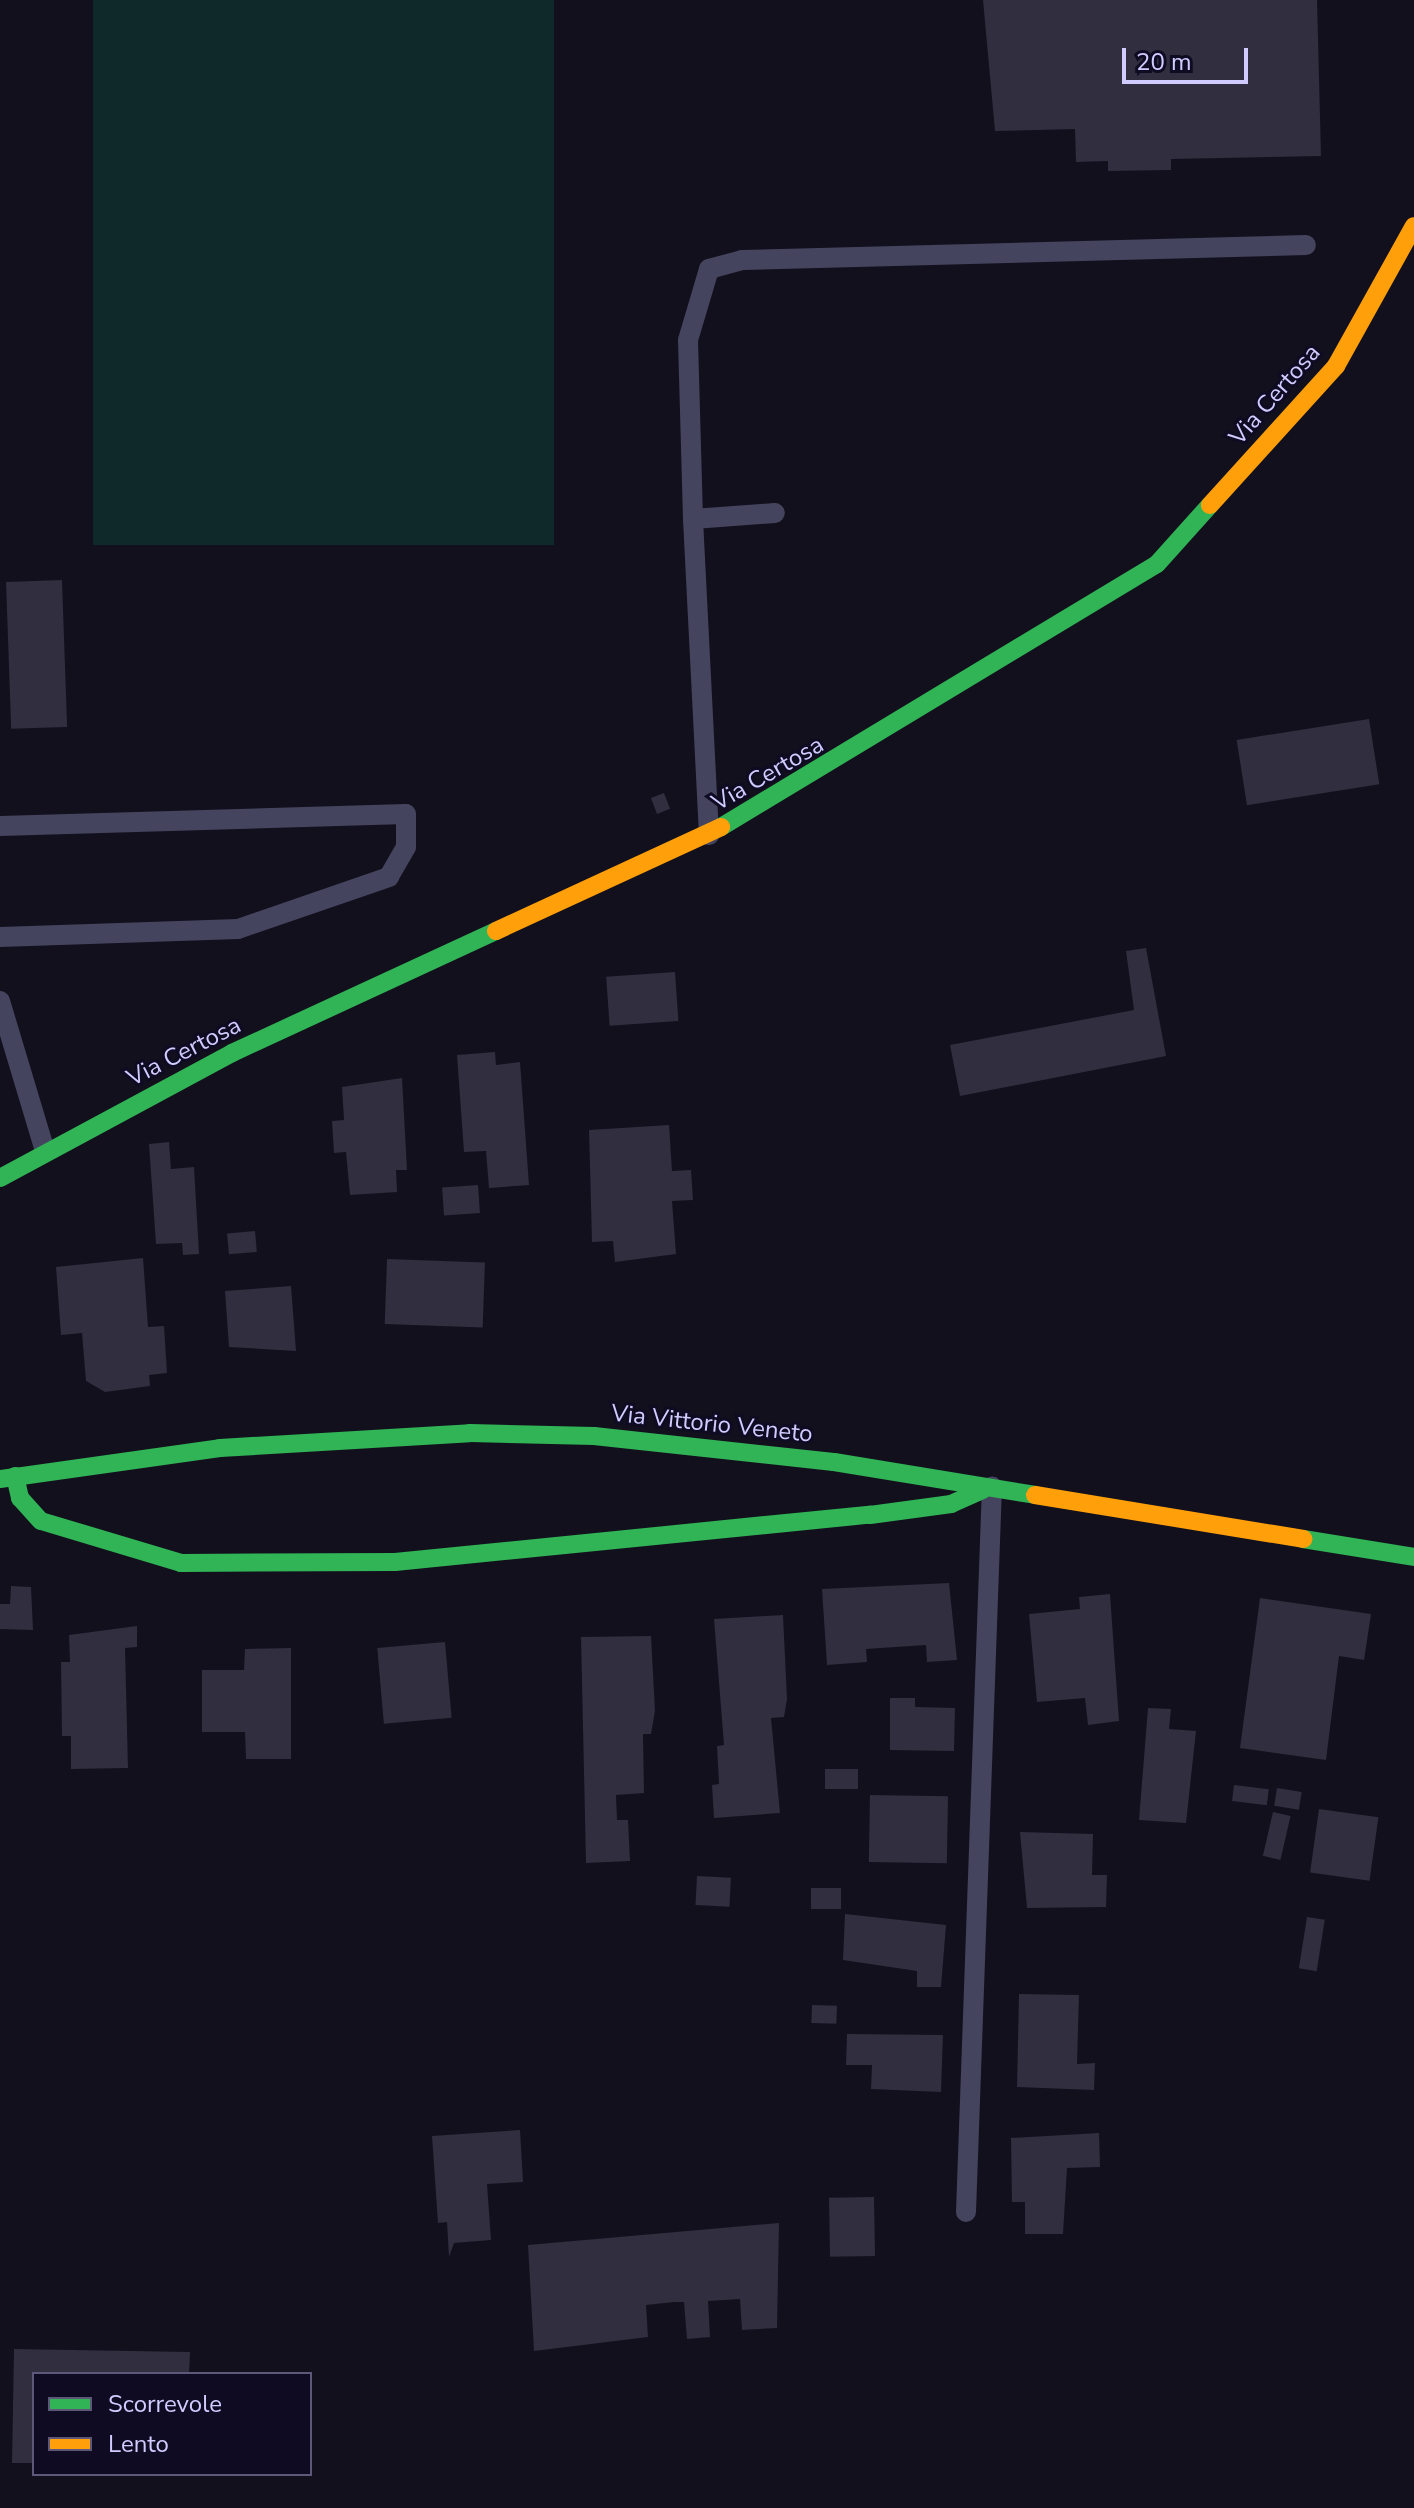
<!DOCTYPE html>
<html>
<head>
<meta charset="utf-8">
<style>
  body { margin:0 }
  #map { position:relative; width:1414px; height:2508px; overflow:hidden; background:#12101d; font-family:"Nunito Sans",sans-serif }
  div>[style] { position:absolute }
  .green>* { inset:0; background:#0f2829; transform-origin:0 0 }
  .building>* { inset:0; background:#302e3f; transform-origin:0 0 }
  .lane>* { height:20px; margin:-10px; padding:0 10px; transform-origin:10px; border-radius:10px; background:#45445e }
  .fast>* { height:18px; margin:-9px; padding:0 9px; transform-origin:9px; border-radius:9px; background:#30b455 }
  .slow>* { height:18px; margin:-9px; padding:0 9px; transform-origin:9px; border-radius:9px; background:#ff9f0a }
  span { translate:-50% -50%; white-space:nowrap; text-align:center; line-height:1.15; -webkit-text-stroke:6px #0f0b22; paint-order:stroke }
  .street-label { font-size:24px; color:#d1ccff }
  .legend { position:absolute; left:32px; top:2372px; width:280px; height:104px; box-sizing:border-box; background:#0f0b22; border:2px solid #5d587a; margin:0; padding:10px 14px; list-style:none; font-size:24px; color:#d1ccff }
  .legend li { display:flex; align-items:center; gap:16px; height:40px }
  .legend b { width:40px; border:2px solid #5d587a }
  .scale { position:absolute; left:1122px; top:48px; width:126px; height:36px; box-sizing:border-box; border:4px solid #d1ccff; border-top:0; padding-left:10px; font-size:24px; line-height:28px; white-space:nowrap; color:#d1ccff; -webkit-text-stroke:6px #0f0b22; paint-order:stroke }
</style>
</head>
<body>
<div id="map">
  <div class="green">
    <i style="left:93px;top:0;width:461px;height:545px"></i>
  </div>
  <div class="building">
    <i style="clip-path:polygon(983px 0,1317px 0,1321px 156px,1171px 159px,1171px 170px,1108px 171px,1108px 161px,1076px 162px,1075px 129px,995px 131px)"></i>
    <i style="left:62px;top:580px;width:147px;height:56px;rotate:88deg"></i>
    <i style="left:1369px;top:719px;width:66px;height:134px;rotate:81deg"></i>
    <i style="left:664px;top:793px;width:17px;height:14px;rotate:69deg"></i>
    <i style="clip-path:polygon(1146px 948px,1166px 1056px,960px 1096px,950px 1045px,1134px 1010px,1126px 951px)"></i>
    <i style="left:675px;top:972px;width:49px;height:69px;rotate:86deg"></i>
    <i style="clip-path:polygon(495px 1052px,496px 1065px,520px 1062px,529px 1185px,489px 1188px,486px 1151px,464px 1152px,457px 1055px)"></i>
    <i style="clip-path:polygon(402px 1078px,407px 1170px,396px 1170px,397px 1192px,350px 1195px,346px 1152px,334px 1153px,332px 1121px,344px 1120px,342px 1087px)"></i>
    <i style="clip-path:polygon(669px 1125px,672px 1171px,691px 1170px,693px 1200px,672px 1201px,676px 1254px,615px 1262px,613px 1241px,592px 1242px,589px 1130px)"></i>
    <i style="clip-path:polygon(169px 1142px,171px 1169px,194px 1167px,199px 1254px,183px 1255px,182px 1243px,156px 1244px,149px 1144px)"></i>
    <i style="left:478px;top:1185px;width:28px;height:36px;rotate:86deg"></i>
    <i style="left:255px;top:1231px;width:21px;height:28px;rotate:85deg"></i>
    <i style="clip-path:polygon(143px 1258px,148px 1327px,164px 1326px,167px 1373px,149px 1375px,150px 1386px,105px 1392px,86px 1381px,82px 1333px,61px 1335px,56px 1267px)"></i>
    <i style="left:387px;top:1259px;width:98px;height:65px;rotate:2deg"></i>
    <i style="clip-path:polygon(291px 1286px,296px 1351px,229px 1347px,225px 1291px)"></i>
    <i style="clip-path:polygon(949px 1583px,957px 1660px,927px 1662px,926px 1645px,866px 1649px,867px 1662px,827px 1665px,822px 1589px)"></i>
    <i style="clip-path:polygon(11px 1586px,31px 1587px,33px 1630px,0 1629px,0 1604px,10px 1604px)"></i>
    <i style="clip-path:polygon(1110px 1594px,1119px 1721px,1088px 1725px,1085px 1698px,1037px 1702px,1029px 1614px,1080px 1609px,1079px 1597px)"></i>
    <i style="clip-path:polygon(1260px 1598px,1371px 1614px,1364px 1660px,1339px 1656px,1326px 1760px,1240px 1748px)"></i>
    <i style="clip-path:polygon(783px 1615px,787px 1699px,784px 1717px,771px 1718px,780px 1813px,714px 1818px,712px 1785px,719px 1784px,717px 1746px,724px 1745px,714px 1619px)"></i>
    <i style="clip-path:polygon(137px 1626px,137px 1647px,125px 1648px,128px 1768px,71px 1769px,71px 1736px,62px 1736px,61px 1662px,70px 1662px,69px 1635px)"></i>
    <i style="clip-path:polygon(651px 1636px,655px 1711px,651px 1734px,643px 1734px,644px 1793px,616px 1795px,617px 1820px,628px 1820px,630px 1861px,586px 1863px,581px 1637px)"></i>
    <i style="left:445px;top:1642px;width:76px;height:68px;rotate:85deg"></i>
    <i style="clip-path:polygon(291px 1648px,291px 1759px,246px 1759px,245px 1732px,202px 1732px,202px 1670px,244px 1670px,245px 1649px)"></i>
    <i style="clip-path:polygon(890px 1698px,915px 1698px,915px 1707px,955px 1708px,954px 1751px,890px 1750px)"></i>
    <i style="clip-path:polygon(1148px 1708px,1171px 1709px,1169px 1729px,1196px 1731px,1186px 1823px,1139px 1820px)"></i>
    <i style="left:825px;top:1769px;width:33px;height:20px"></i>
    <i style="left:1234px;top:1785px;width:35px;height:16px;rotate:7deg"></i>
    <i style="left:1277px;top:1788px;width:25px;height:18px;rotate:9deg"></i>
    <i style="left:870px;top:1795px;width:78px;height:67px;rotate:1deg"></i>
    <i style="left:1319px;top:1809px;width:60px;height:64px;rotate:8deg"></i>
    <i style="left:1273px;top:1812px;width:18px;height:45px;rotate:13deg"></i>
    <i style="clip-path:polygon(1020px 1832px,1093px 1834px,1092px 1875px,1107px 1875px,1106px 1907px,1027px 1908px)"></i>
    <i style="left:697px;top:1876px;width:34px;height:29px;rotate:3deg"></i>
    <i style="left:841px;top:1888px;width:21px;height:30px;rotate:90deg"></i>
    <i style="clip-path:polygon(845px 1914px,946px 1925px,941px 1987px,917px 1987px,917px 1971px,843px 1960px)"></i>
    <i style="left:1307px;top:1917px;width:18px;height:52px;rotate:9deg"></i>
    <i style="clip-path:polygon(1019px 1994px,1079px 1995px,1077px 2064px,1095px 2063px,1094px 2090px,1017px 2087px)"></i>
    <i style="left:812px;top:2005px;width:25px;height:18px;rotate:2deg"></i>
    <i style="clip-path:polygon(847px 2034px,943px 2035px,941px 2092px,871px 2089px,872px 2065px,846px 2065px)"></i>
    <i style="clip-path:polygon(520px 2130px,523px 2182px,487px 2184px,491px 2240px,454px 2243px,449px 2257px,447px 2222px,438px 2223px,432px 2136px)"></i>
    <i style="clip-path:polygon(1099px 2133px,1100px 2167px,1067px 2168px,1063px 2234px,1025px 2234px,1025px 2202px,1012px 2202px,1011px 2138px)"></i>
    <i style="left:874px;top:2197px;width:59px;height:45px;rotate:89deg"></i>
    <i style="clip-path:polygon(779px 2223px,777px 2328px,742px 2330px,740px 2299px,708px 2301px,710px 2337px,687px 2339px,684px 2302px,674px 2302px,646px 2305px,648px 2337px,534px 2351px,528px 2245px)"></i>
    <i style="clip-path:polygon(14px 2349px,190px 2352px,189px 2374px,34px 2374px,34px 2463px,12px 2463px)"></i>
  </div>
  <div class="lane">
    <i style="left:693px;top:519px;width:179px;rotate:-91.6deg"></i>
    <i style="left:688px;top:340px;width:74px;rotate:-73.5deg"></i>
    <i style="left:709px;top:269px;width:34px;rotate:-15deg"></i>
    <i style="left:742px;top:260px;width:564px;rotate:-1.52deg"></i>
    <i style="left:0;top:826px;width:406px;rotate:-1.7deg"></i>
    <i style="left:406px;top:814px;width:33px;rotate:90deg"></i>
    <i style="left:406px;top:847px;width:34px;rotate:120deg"></i>
    <i style="left:389px;top:877px;width:160px;rotate:161deg"></i>
    <i style="left:238px;top:929px;width:238px;rotate:178.1deg"></i>
    <i style="left:709px;top:835px;width:316px;rotate:-92.9deg"></i>
    <i style="left:693px;top:519px;width:82px;rotate:-4.2deg"></i>
    <i style="left:0;top:1001px;width:157px;rotate:73.3deg"></i>
    <i style="left:966px;top:2212px;width:726px;rotate:-87.95deg"></i>
  </div>
  <div class="fast">
    <i style="left:721px;top:827px;width:509px;rotate:-31.1deg"></i>
    <i style="left:1157px;top:564px;width:79px;rotate:-48.1deg"></i>
    <i style="left:0;top:1178px;width:264px;rotate:-28.3deg"></i>
    <i style="left:232px;top:1053px;width:291px;rotate:-24.8deg"></i>
    <i style="left:15px;top:1476px;width:23px;rotate:77deg"></i>
    <i style="left:20px;top:1498px;width:31px;rotate:48deg"></i>
    <i style="left:41px;top:1521px;width:146px;rotate:16.7deg"></i>
    <i style="left:181px;top:1563px;width:214px;rotate:-0.3deg"></i>
    <i style="left:395px;top:1562px;width:477px;rotate:-5.7deg"></i>
    <i style="left:870px;top:1515px;width:82px;rotate:-7.7deg"></i>
    <i style="left:951px;top:1504px;width:35px;rotate:-24deg"></i>
    <i style="left:0;top:1479px;width:222px;rotate:-8deg"></i>
    <i style="left:220px;top:1448px;width:250px;rotate:-3.4deg"></i>
    <i style="left:470px;top:1433px;width:124px;rotate:1.4deg"></i>
    <i style="left:594px;top:1436px;width:241px;rotate:6.2deg"></i>
    <i style="left:834px;top:1462px;width:204px;rotate:9.3deg"></i>
    <i style="left:1303px;top:1539px;width:112px;rotate:9.2deg"></i>
  </div>
  <div class="slow">
    <i style="left:1210px;top:505px;width:188px;rotate:-47.8deg"></i>
    <i style="left:1336px;top:366px;width:160px;rotate:-60.9deg"></i>
    <i style="left:496px;top:931px;width:248px;rotate:-24.8deg"></i>
    <i style="left:1035px;top:1495px;width:272px;rotate:9.3deg"></i>
  </div>
  <div class="street-label">
    <span style="left:1275px;top:395px;rotate:-49deg">Via Certosa</span>
    <span style="left:768px;top:774px;rotate:-30deg">Via Certosa</span>
    <span style="left:184px;top:1052px;rotate:-27deg">Via Certosa</span>
    <span style="left:712px;top:1424px;rotate:6deg">Via Vittorio Veneto</span>
  </div>
  <ul class="legend">
  <li><b style="height:10px;background:#30b455"></b>Scorrevole</li>
  <li><b style="height:10px;background:#ff9f0a"></b>Lento</li>
  </ul>
  <div class="scale">20 m</div>
</div>
</body>
</html>
